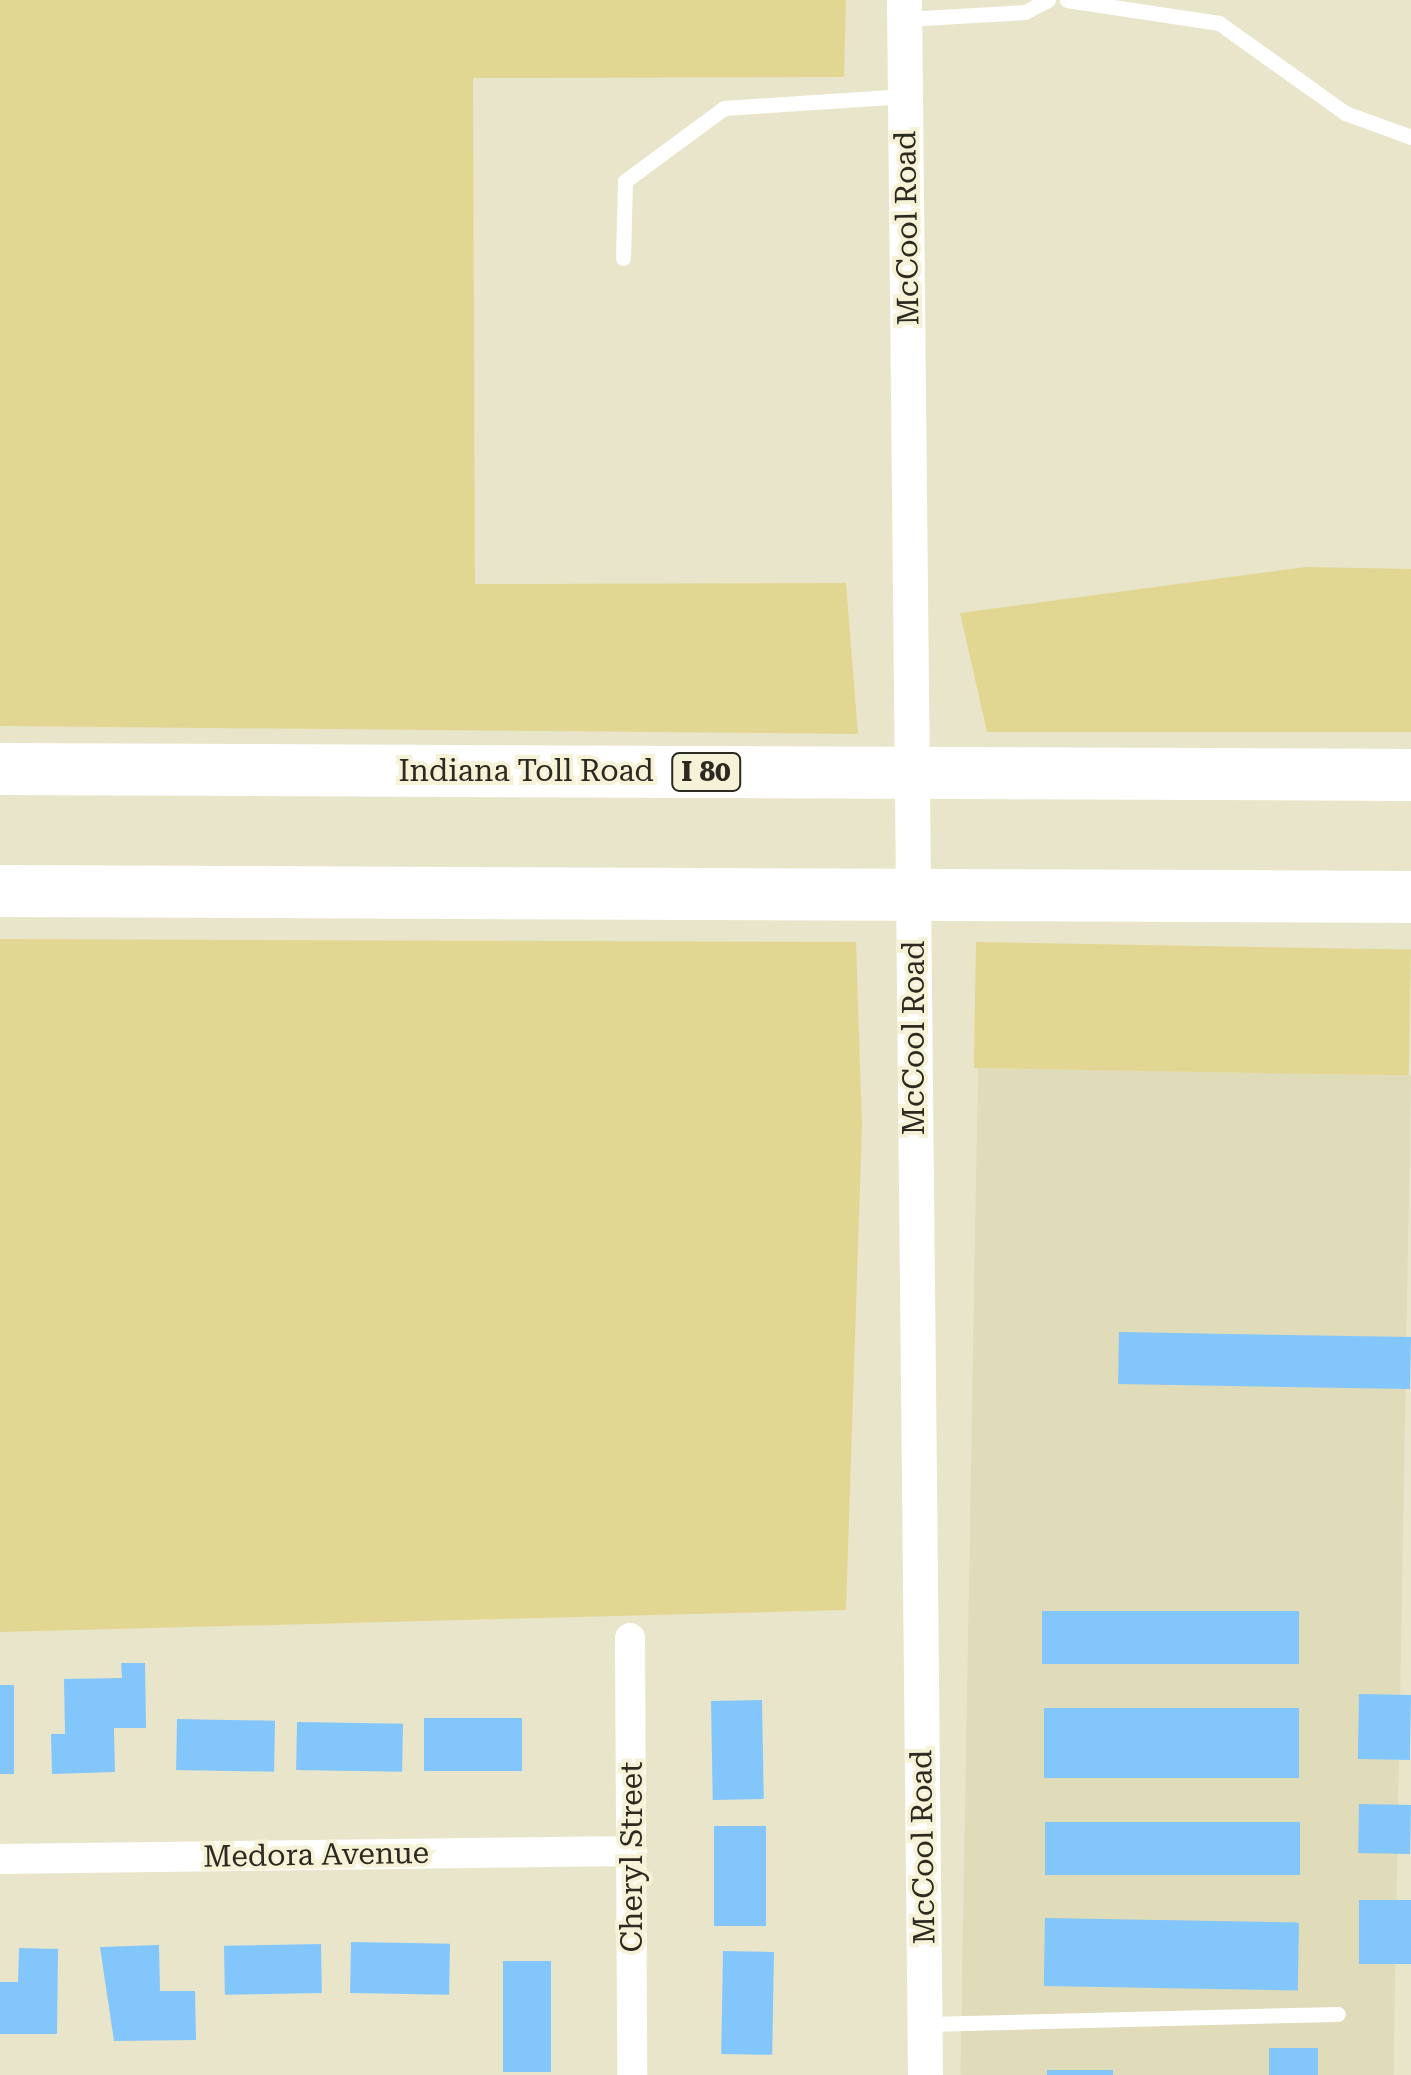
<!DOCTYPE html>
<html>
<head>
<meta charset="utf-8">
<style>
  body { margin:0 }
  #map { position:relative; width:1411px; height:2075px; overflow:hidden; background:#e9e5ca; font-family:"Roboto Serif",serif }
  div>[style] { position:absolute }
  .built>* { inset:0; background:#e0dbb9; transform-origin:0 0 }
  .green>* { inset:0; background:#e2d792; transform-origin:0 0 }
  .building>* { inset:0; background:#82c6fb; transform-origin:0 0 }
  .service>* { height:15px; margin:-7.5px; padding:0 7.5px; transform-origin:7.5px; border-radius:7.5px; background:#fff }
  .minor>* { height:30px; margin:-15px; padding:0 15px; transform-origin:15px; border-radius:15px; background:#fff }
  .tertiary>* { height:35px; margin:-17.5px; padding:0 17.5px; transform-origin:17.5px; border-radius:17.5px; background:#fff }
  .motorway>* { height:52px; margin:-26px; padding:0 26px; transform-origin:26px; border-radius:26px; background:#fff }
  span { translate:-50% -50%; white-space:nowrap; text-align:center; line-height:1.15; -webkit-text-stroke:8px #f6f2d7; paint-order:stroke }
  .shield-label span { padding:2px 8px; background:#f6f2d7; border:2px solid; border-radius:8px; -webkit-text-stroke-width:0 }
  .shield-label { font-size:28px; color:#2c2a20; font-weight:700 }
  .street-label { font-size:30px; color:#2c2a20 }
</style>
</head>
<body>
<div id="map">
  <div class="built">
    <i style="left:978px;top:1068px;width:433px;height:1007px;rotate:1deg"></i>
  </div>
  <div class="green">
    <i style="clip-path:polygon(0 0,846px 0,844px 77px,473px 78px,475px 584px,846px 583px,858px 734px,0 726px)"></i>
    <i style="clip-path:polygon(1306px 567px,1411px 569px,1411px 732px,987px 732px,960px 613px)"></i>
    <i style="clip-path:polygon(0 939px,856px 942px,862px 1125px,846px 1610px,0 1632px)"></i>
    <i style="left:976px;top:942px;width:435px;height:126px;rotate:1deg"></i>
  </div>
  <div class="building">
    <i style="left:1119px;top:1332px;width:292px;height:52px;rotate:1deg"></i>
    <i style="left:1042px;top:1611px;width:257px;height:53px"></i>
    <i style="clip-path:polygon(121px 1663px,145px 1663px,146px 1728px,114px 1728px,115px 1772px,52px 1774px,51px 1734px,65px 1734px,64px 1679px,122px 1678px)"></i>
    <i style="left:0;top:1685px;width:14px;height:89px"></i>
    <i style="left:1359px;top:1694px;width:52px;height:65px;rotate:1deg"></i>
    <i style="left:762px;top:1700px;width:99px;height:51px;rotate:89deg"></i>
    <i style="left:1044px;top:1708px;width:255px;height:70px"></i>
    <i style="left:522px;top:1718px;width:53px;height:98px;rotate:90deg"></i>
    <i style="left:177px;top:1719px;width:98px;height:51px;rotate:1deg"></i>
    <i style="left:297px;top:1722px;width:106px;height:48px;rotate:1deg"></i>
    <i style="left:1359px;top:1804px;width:52px;height:49px;rotate:1deg"></i>
    <i style="left:1045px;top:1822px;width:255px;height:53px"></i>
    <i style="left:714px;top:1826px;width:52px;height:100px"></i>
    <i style="left:1359px;top:1900px;width:52px;height:64px"></i>
    <i style="left:1045px;top:1918px;width:254px;height:68px;rotate:1deg"></i>
    <i style="left:351px;top:1942px;width:99px;height:51px;rotate:1deg"></i>
    <i style="left:321px;top:1944px;width:49px;height:97px;rotate:89deg"></i>
    <i style="clip-path:polygon(159px 1945px,160px 1991px,195px 1991px,196px 2040px,114px 2041px,100px 1947px)"></i>
    <i style="clip-path:polygon(19px 1948px,58px 1949px,57px 2034px,0 2034px,0 1982px,18px 1982px)"></i>
    <i style="left:723px;top:1951px;width:51px;height:103px;rotate:1deg"></i>
    <i style="left:503px;top:1961px;width:48px;height:111px"></i>
    <i style="left:1269px;top:2048px;width:49px;height:27px"></i>
    <i style="left:1047px;top:2070px;width:66px;height:5px"></i>
  </div>
  <div class="service">
    <i style="left:1067px;top:0;width:154px;rotate:8.6deg"></i>
    <i style="left:1219px;top:23px;width:155px;rotate:35.5deg"></i>
    <i style="left:1345px;top:113px;width:70px;rotate:20deg"></i>
    <i style="left:905px;top:19px;width:120px;rotate:-3.3deg"></i>
    <i style="left:1025px;top:12px;width:26px;rotate:-28deg"></i>
    <i style="left:623px;top:258px;width:77px;rotate:-88.5deg"></i>
    <i style="left:625px;top:181px;width:123px;rotate:-36.4deg"></i>
    <i style="left:724px;top:108px;width:182px;rotate:-3.8deg"></i>
    <i style="left:925px;top:2024px;width:413px;rotate:-1.4deg"></i>
  </div>
  <div class="minor">
    <i style="left:630px;top:1638px;width:437px;rotate:89.7deg"></i>
    <i style="left:0;top:1859px;width:632px;rotate:-0.73deg"></i>
  </div>
  <div class="tertiary">
    <i style="left:904px;top:0;width:2075px;rotate:89.42deg"></i>
  </div>
  <div class="motorway">
    <i style="left:0;top:769px;width:1411px;rotate:0.24deg"></i>
    <i style="left:0;top:891px;width:1411px;rotate:0.24deg"></i>
  </div>
  <div class="shield-label">
    <span style="left:706px;top:772px">I 80</span>
  </div>
  <div class="street-label">
    <span style="left:907px;top:228px;rotate:-91deg">McCool Road</span>
    <span style="left:526px;top:771px">Indiana Toll Road</span>
    <span style="left:914px;top:1038px;rotate:-90deg">McCool Road</span>
    <span style="left:923px;top:1847px;rotate:-91deg">McCool Road</span>
    <span style="left:316px;top:1855px;rotate:-1deg">Medora Avenue</span>
    <span style="left:632px;top:1857px;rotate:-90deg">Cheryl Street</span>
  </div>
</div>
</body>
</html>
